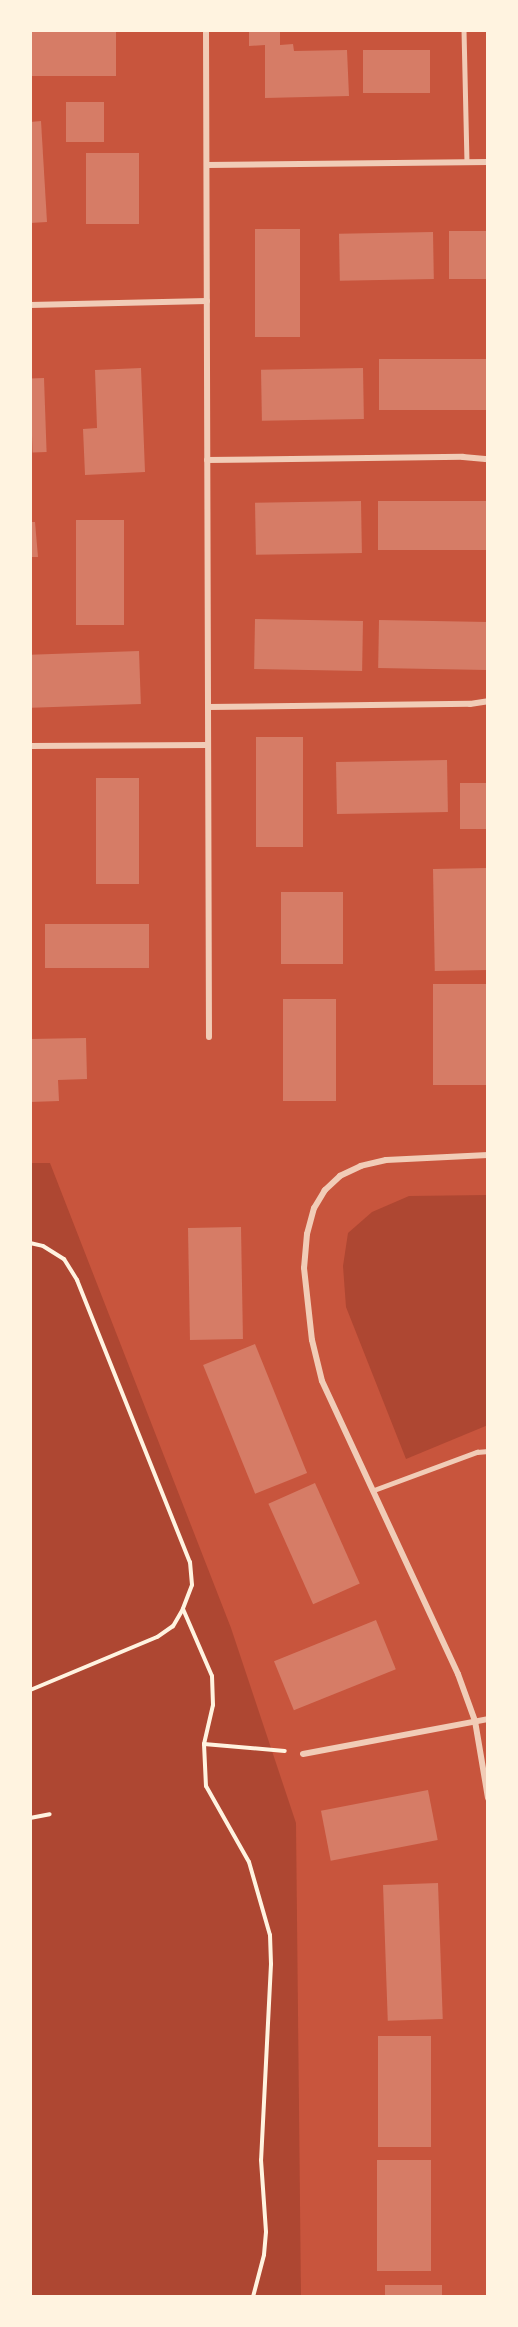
<!DOCTYPE html>
<html>
<head>
<meta charset="utf-8">
<style>
  body { margin:0 }
  #map { position:relative; width:518px; height:2327px; overflow:hidden; background:#c8553d; font-family:"Noto Sans",sans-serif }
  div>[style] { position:absolute }
  .green>* { inset:0; background:#ae4732 }
  .building>* { inset:0; background:#d67c66; transform-origin:0 0 }
  .path>* { height:4px; margin:-2px; padding:0 2px; transform-origin:2px; border-radius:2px; background:#fff3e0 }
  .service>* { height:4.5px; margin:-2.25px; padding:0 2.25px; transform-origin:2.25px; border-radius:2.25px; background:#f1ccb7 }
  .minor>* { height:6px; margin:-3px; padding:0 3px; transform-origin:3px; border-radius:3px; background:#f1ccb7 }
  span { translate:-50% -50%; white-space:nowrap; text-align:center; line-height:1.15; -webkit-text-stroke:5px #fff3e0; paint-order:stroke }
  .frame { position:absolute; inset:0; border:32px solid #fff3e0; pointer-events:none }
</style>
</head>
<body>
<div id="map">
  <div class="green">
    <i style="clip-path:polygon(30px 1163px,50px 1163px,231px 1628px,296px 1823px,301px 2297px,30px 2297px)"></i>
    <i style="clip-path:polygon(488px 1195px,488px 1425px,406px 1459px,346px 1307px,343px 1266px,348px 1233px,372px 1212px,409px 1196px)"></i>
  </div>
  <div class="building">
    <i style="left:30px;top:30px;width:86px;height:46px"></i>
    <i style="clip-path:polygon(249px 30px,280px 30px,280px 45px,293px 44px,294px 51px,347px 50px,349px 96px,265px 98px,265px 45px,249px 46px)"></i>
    <i style="left:430px;top:50px;width:43px;height:67px;rotate:90deg"></i>
    <i style="left:66px;top:102px;width:38px;height:40px"></i>
    <i style="clip-path:polygon(41px 121px,47px 222px,30px 223px,30px 122px)"></i>
    <i style="left:86px;top:153px;width:53px;height:71px"></i>
    <i style="left:255px;top:229px;width:45px;height:108px"></i>
    <i style="left:488px;top:231px;width:48px;height:39px;rotate:90deg"></i>
    <i style="left:433px;top:232px;width:47px;height:94px;rotate:89deg"></i>
    <i style="left:488px;top:359px;width:51px;height:109px;rotate:90deg"></i>
    <i style="clip-path:polygon(141px 368px,145px 472px,85px 475px,83px 429px,97px 428px,95px 370px)"></i>
    <i style="left:363px;top:368px;width:51px;height:102px;rotate:89deg"></i>
    <i style="left:44px;top:378px;width:74px;height:14px;rotate:88deg"></i>
    <i style="left:361px;top:501px;width:52px;height:106px;rotate:89deg"></i>
    <i style="left:488px;top:501px;width:49px;height:110px;rotate:90deg"></i>
    <i style="left:76px;top:520px;width:48px;height:105px"></i>
    <i style="clip-path:polygon(30px 522px,35px 522px,38px 557px,30px 557px)"></i>
    <i style="left:255px;top:619px;width:108px;height:50px;rotate:1deg"></i>
    <i style="left:379px;top:620px;width:109px;height:48px;rotate:1deg"></i>
    <i style="left:139px;top:651px;width:53px;height:109px;rotate:88deg"></i>
    <i style="left:256px;top:737px;width:47px;height:110px"></i>
    <i style="left:447px;top:760px;width:52px;height:111px;rotate:89deg"></i>
    <i style="left:96px;top:778px;width:43px;height:106px"></i>
    <i style="left:488px;top:783px;width:46px;height:28px;rotate:90deg"></i>
    <i style="left:487px;top:868px;width:102px;height:54px;rotate:89deg"></i>
    <i style="left:281px;top:892px;width:62px;height:72px"></i>
    <i style="left:45px;top:924px;width:104px;height:44px"></i>
    <i style="left:433px;top:984px;width:53px;height:101px"></i>
    <i style="left:283px;top:999px;width:53px;height:102px"></i>
    <i style="clip-path:polygon(86px 1038px,87px 1079px,58px 1080px,59px 1101px,30px 1102px,30px 1039px)"></i>
    <i style="left:241px;top:1227px;width:112px;height:53px;rotate:89deg"></i>
    <i style="left:255px;top:1344px;width:139px;height:56px;rotate:68deg"></i>
    <i style="left:315px;top:1483px;width:110px;height:51px;rotate:66deg"></i>
    <i style="left:376px;top:1620px;width:53px;height:110px;rotate:68deg"></i>
    <i style="left:428px;top:1790px;width:51px;height:109px;rotate:79deg"></i>
    <i style="left:438px;top:1883px;width:136px;height:55px;rotate:88deg"></i>
    <i style="left:378px;top:2036px;width:53px;height:111px"></i>
    <i style="left:377px;top:2160px;width:54px;height:111px"></i>
    <i style="left:385px;top:2285px;width:57px;height:12px"></i>
  </div>
  <div class="path">
    <i style="left:30px;top:1243px;width:13px;rotate:13deg"></i>
    <i style="left:43px;top:1246px;width:25px;rotate:32deg"></i>
    <i style="left:64px;top:1259px;width:25px;rotate:58deg"></i>
    <i style="left:77px;top:1280px;width:304px;rotate:68.2deg"></i>
    <i style="left:190px;top:1562px;width:23px;rotate:85deg"></i>
    <i style="left:192px;top:1585px;width:26px;rotate:111deg"></i>
    <i style="left:183px;top:1609px;width:20px;rotate:120deg"></i>
    <i style="left:173px;top:1626px;width:19px;rotate:145deg"></i>
    <i style="left:157px;top:1637px;width:138px;rotate:157.3deg"></i>
    <i style="left:183px;top:1609px;width:73px;rotate:66.6deg"></i>
    <i style="left:212px;top:1676px;width:29px;rotate:88deg"></i>
    <i style="left:213px;top:1705px;width:40px;rotate:103deg"></i>
    <i style="left:204px;top:1744px;width:42px;rotate:87.3deg"></i>
    <i style="left:206px;top:1786px;width:87px;rotate:60.5deg"></i>
    <i style="left:249px;top:1862px;width:76px;rotate:74deg"></i>
    <i style="left:270px;top:1935px;width:29px;rotate:88deg"></i>
    <i style="left:271px;top:1964px;width:196px;rotate:92.9deg"></i>
    <i style="left:261px;top:2160px;width:72px;rotate:86deg"></i>
    <i style="left:266px;top:2232px;width:23px;rotate:95deg"></i>
    <i style="left:264px;top:2255px;width:43px;rotate:104.7deg"></i>
    <i style="left:204px;top:1744px;width:81px;rotate:4.9deg"></i>
    <i style="left:30px;top:1818px;width:20px;rotate:-11deg"></i>
  </div>
  <div class="service">
    <i style="left:464px;top:30px;width:132px;rotate:88.7deg"></i>
    <i style="left:374px;top:1490px;width:110px;rotate:-20.3deg"></i>
    <i style="left:477px;top:1452px;width:11px;rotate:-5deg"></i>
  </div>
  <div class="minor">
    <i style="left:206px;top:30px;width:1007px;rotate:89.83deg"></i>
    <i style="left:207px;top:165px;width:281px;rotate:-0.6deg"></i>
    <i style="left:30px;top:305px;width:177px;rotate:-1.3deg"></i>
    <i style="left:207px;top:460px;width:256px;rotate:-0.7deg"></i>
    <i style="left:463px;top:457px;width:25px;rotate:5deg"></i>
    <i style="left:208px;top:707px;width:262px;rotate:-0.7deg"></i>
    <i style="left:470px;top:704px;width:18px;rotate:-9deg"></i>
    <i style="left:30px;top:746px;width:178px;rotate:-0.3deg"></i>
    <i style="left:488px;top:1155px;width:102px;rotate:177.2deg"></i>
    <i style="left:386px;top:1160px;width:26px;rotate:167deg"></i>
    <i style="left:361px;top:1166px;width:23px;rotate:155deg"></i>
    <i style="left:340px;top:1176px;width:21px;rotate:137deg"></i>
    <i style="left:325px;top:1190px;width:21px;rotate:121deg"></i>
    <i style="left:314px;top:1208px;width:27px;rotate:105deg"></i>
    <i style="left:307px;top:1234px;width:34px;rotate:95deg"></i>
    <i style="left:304px;top:1268px;width:72px;rotate:83.7deg"></i>
    <i style="left:312px;top:1340px;width:42px;rotate:76.3deg"></i>
    <i style="left:322px;top:1381px;width:323px;rotate:65.1deg"></i>
    <i style="left:458px;top:1674px;width:50px;rotate:70.1deg"></i>
    <i style="left:475px;top:1721px;width:78px;rotate:80.4deg"></i>
    <i style="left:303px;top:1754px;width:188px;rotate:-10.7deg"></i>
  </div>
  <div class="frame"></div>
</div>
</body>
</html>
